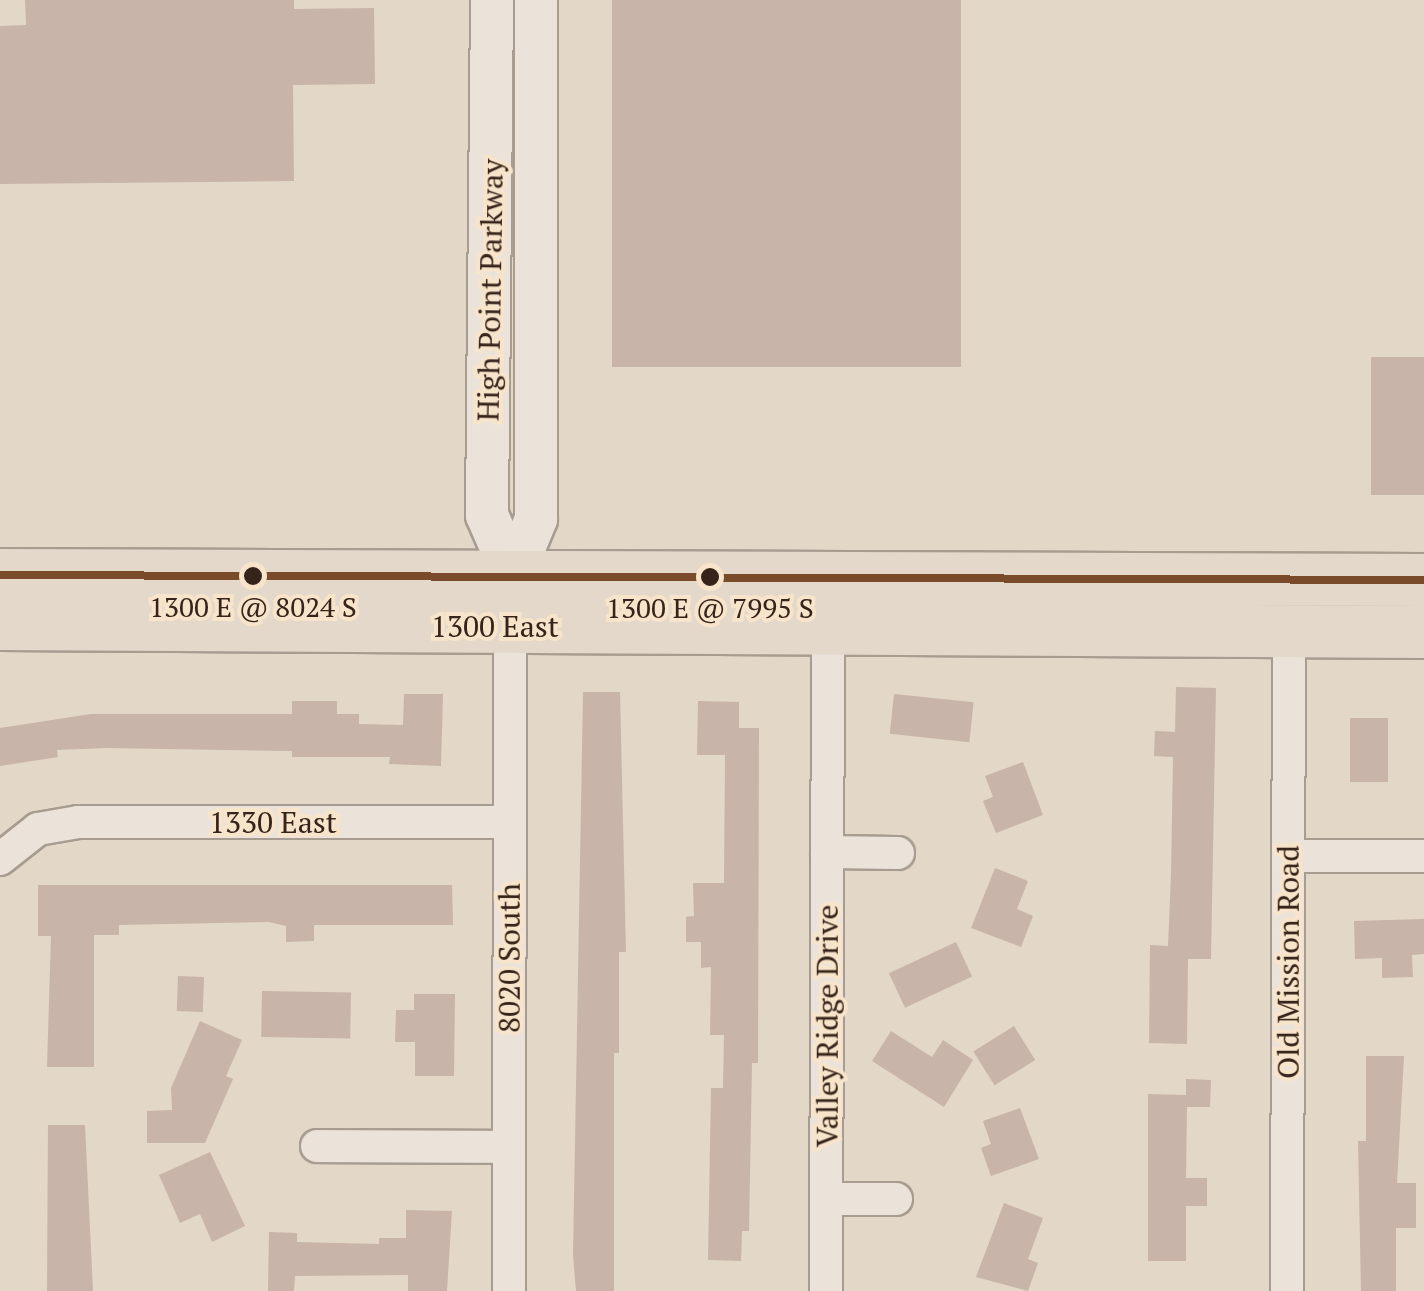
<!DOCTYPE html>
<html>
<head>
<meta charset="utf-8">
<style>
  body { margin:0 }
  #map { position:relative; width:1424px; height:1291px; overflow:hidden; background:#e3d7c7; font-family:"PT Serif",serif }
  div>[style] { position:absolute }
  .building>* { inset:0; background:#c8b4a8; transform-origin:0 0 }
  .roads { filter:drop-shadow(2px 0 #a89c91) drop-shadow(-2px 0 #a89c91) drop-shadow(0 2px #a89c91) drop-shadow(0 -2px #a89c91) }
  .minor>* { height:32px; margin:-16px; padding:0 16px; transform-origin:16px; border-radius:16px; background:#ebe3da }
  .tertiary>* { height:42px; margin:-21px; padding:0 21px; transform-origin:21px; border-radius:21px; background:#ebe3da }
  .primary>* { height:52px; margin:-26px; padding:0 26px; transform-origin:26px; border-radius:26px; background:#e3d8ca }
  .bus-1>* { height:8px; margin:-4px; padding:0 4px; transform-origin:4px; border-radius:4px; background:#7a4b2a }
  .dots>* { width:28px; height:28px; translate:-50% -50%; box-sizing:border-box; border:5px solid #f7e4ca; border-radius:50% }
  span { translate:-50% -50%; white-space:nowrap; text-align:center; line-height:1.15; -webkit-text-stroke:8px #f7e4ca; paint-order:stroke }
  .bus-label { font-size:28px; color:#36231a }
  .street-label { font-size:30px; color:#36231a }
</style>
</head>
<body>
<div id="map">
  <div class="building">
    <i style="clip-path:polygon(25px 0,294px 0,294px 9px,374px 8px,375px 84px,293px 85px,294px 181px,0 184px,0 26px,26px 25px)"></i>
    <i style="left:612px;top:0;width:349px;height:367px"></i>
    <i style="left:1424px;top:357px;width:138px;height:53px;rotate:90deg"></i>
    <i style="clip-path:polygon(1176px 687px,1216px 688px,1211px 959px,1188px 959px,1187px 1044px,1149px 1043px,1150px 945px,1168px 946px,1171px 875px,1173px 757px,1154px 756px,1155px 731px,1175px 732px)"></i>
    <i style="clip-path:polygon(583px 692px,620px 692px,626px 952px,619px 952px,619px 1053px,614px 1053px,614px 1291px,576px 1291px,573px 1255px)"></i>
    <i style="clip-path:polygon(404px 694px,443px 694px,441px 766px,389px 764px,390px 757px,292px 757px,292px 751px,107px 748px,57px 750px,58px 757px,0 766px,0 728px,91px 714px,292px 714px,292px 701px,337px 701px,337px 714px,359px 714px,359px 724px,403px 725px)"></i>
    <i style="left:894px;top:694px;width:80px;height:40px;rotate:6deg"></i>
    <i style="clip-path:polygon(698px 701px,739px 702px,739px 728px,759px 728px,758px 1063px,752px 1063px,749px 1231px,742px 1231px,741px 1261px,708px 1260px,711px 1088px,723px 1088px,724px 1035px,710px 1035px,711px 967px,701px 968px,701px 942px,686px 942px,686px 917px,694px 916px,693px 883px,724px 883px,725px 755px,697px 755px)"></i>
    <i style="left:1350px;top:718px;width:38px;height:64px"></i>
    <i style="clip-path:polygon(1023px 762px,1043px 815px,996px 833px,983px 801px,993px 797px,985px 776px)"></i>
    <i style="clip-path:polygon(995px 868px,1028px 881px,1017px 909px,1033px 916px,1021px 947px,971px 928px)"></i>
    <i style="clip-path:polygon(38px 885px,452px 885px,453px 925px,314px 925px,314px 941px,286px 942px,286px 926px,269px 922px,119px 925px,119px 935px,94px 935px,94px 1067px,47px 1067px,51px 936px,38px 936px)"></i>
    <i style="clip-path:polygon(1424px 919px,1424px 954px,1412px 955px,1413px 977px,1382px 978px,1382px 958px,1355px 959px,1354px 921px)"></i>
    <i style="left:956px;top:942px;width:38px;height:74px;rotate:65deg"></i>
    <i style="left:178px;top:976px;width:26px;height:35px;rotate:2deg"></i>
    <i style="left:262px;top:991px;width:89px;height:46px;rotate:1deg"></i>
    <i style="clip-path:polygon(414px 994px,455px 994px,454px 1076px,415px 1076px,415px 1042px,395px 1042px,396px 1010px,414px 1010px)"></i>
    <i style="clip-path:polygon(200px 1021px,242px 1040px,226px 1076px,233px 1079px,205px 1143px,147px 1143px,147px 1111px,172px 1110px,171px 1088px)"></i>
    <i style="left:1014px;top:1026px;width:40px;height:48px;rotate:58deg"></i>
    <i style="clip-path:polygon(891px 1031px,932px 1057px,943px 1040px,973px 1060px,944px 1107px,872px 1061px)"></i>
    <i style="clip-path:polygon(1366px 1056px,1404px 1056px,1397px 1183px,1416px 1183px,1416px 1228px,1396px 1228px,1396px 1291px,1361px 1291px,1358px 1141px,1366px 1141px)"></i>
    <i style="clip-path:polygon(1186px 1079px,1211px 1080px,1210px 1107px,1187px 1107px,1186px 1178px,1207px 1178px,1207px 1206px,1186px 1206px,1186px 1261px,1148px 1261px,1148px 1094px,1186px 1095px)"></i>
    <i style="clip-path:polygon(1020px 1108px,1039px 1159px,991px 1176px,981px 1148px,991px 1144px,983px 1121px)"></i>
    <i style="clip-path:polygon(48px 1125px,85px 1125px,93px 1291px,47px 1291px)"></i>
    <i style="clip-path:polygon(210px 1152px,245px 1226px,212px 1242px,200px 1214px,180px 1223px,159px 1175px)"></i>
    <i style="clip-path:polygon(1004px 1203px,1043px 1218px,1028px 1259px,1038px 1263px,1028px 1291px,976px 1277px)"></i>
    <i style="clip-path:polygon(406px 1210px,452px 1211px,447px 1291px,408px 1291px,408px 1275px,295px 1276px,294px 1291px,268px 1291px,269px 1232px,297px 1233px,297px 1242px,379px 1244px,379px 1238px,406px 1238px)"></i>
  </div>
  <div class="roads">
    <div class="minor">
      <i style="left:827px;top:852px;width:71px;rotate:0.8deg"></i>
      <i style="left:1288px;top:856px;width:136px"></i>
      <i style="left:0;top:859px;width:48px;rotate:-38.3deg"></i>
      <i style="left:38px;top:829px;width:41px;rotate:-9.9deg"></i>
      <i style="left:78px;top:822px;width:432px"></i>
      <i style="left:317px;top:1146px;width:192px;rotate:0.3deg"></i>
      <i style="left:826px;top:1199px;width:70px"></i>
      <i style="left:509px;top:1291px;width:666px;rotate:-89.91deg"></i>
      <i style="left:826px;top:1291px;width:660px;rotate:-89.83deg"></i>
      <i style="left:1287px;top:1291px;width:657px;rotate:-89.83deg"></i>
    </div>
    <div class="tertiary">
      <i style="left:492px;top:0;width:515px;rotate:90.56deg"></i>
      <i style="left:487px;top:515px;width:65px;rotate:66.6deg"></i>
      <i style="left:511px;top:605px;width:30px;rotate:-86deg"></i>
      <i style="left:513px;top:575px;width:61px;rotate:-67.7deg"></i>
      <i style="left:536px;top:519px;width:519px;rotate:-90deg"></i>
    </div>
    <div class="primary">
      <i style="left:0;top:575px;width:1424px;rotate:0.2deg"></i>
      <i style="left:0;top:624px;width:1424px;rotate:0.32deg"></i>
    </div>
  </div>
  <div class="bus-1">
    <i style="left:0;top:575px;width:1424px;rotate:0.2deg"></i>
  </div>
  <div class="dots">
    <i style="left:253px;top:576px;background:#36231a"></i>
    <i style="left:710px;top:577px;background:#36231a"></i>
  </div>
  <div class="bus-label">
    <span style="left:253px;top:607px">1300 E @ 8024 S</span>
    <span style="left:710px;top:608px">1300 E @ 7995 S</span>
  </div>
  <div class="street-label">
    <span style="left:490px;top:290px;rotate:-89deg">High Point Parkway</span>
    <span style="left:495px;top:626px">1300 East</span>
    <span style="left:273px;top:822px">1330 East</span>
    <span style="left:509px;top:958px;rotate:-90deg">8020 South</span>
    <span style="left:1288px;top:962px;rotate:-90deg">Old Mission Road</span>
    <span style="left:827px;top:1026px;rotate:-90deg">Valley Ridge Drive</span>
  </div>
</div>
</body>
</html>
